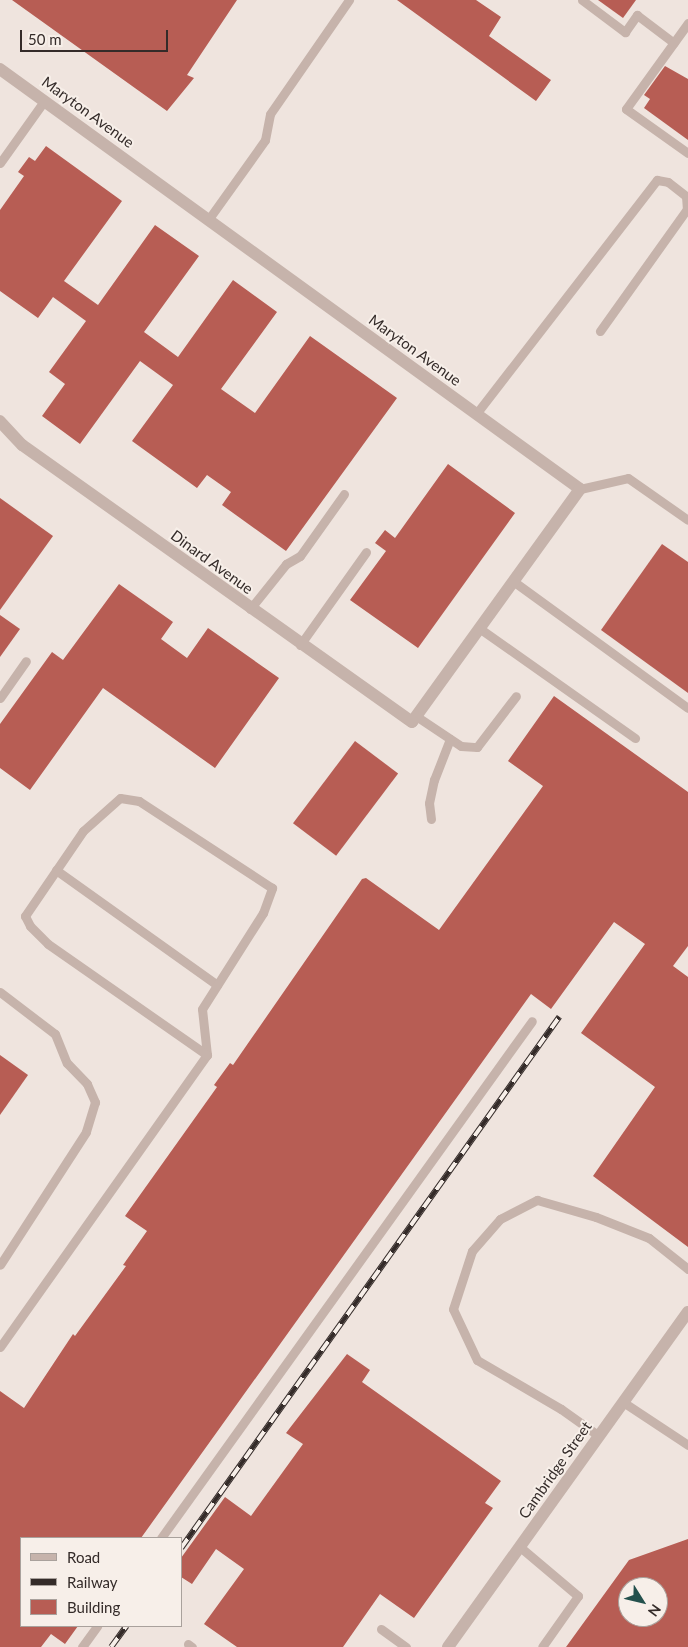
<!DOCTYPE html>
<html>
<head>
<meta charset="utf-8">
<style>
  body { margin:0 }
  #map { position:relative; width:688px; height:1647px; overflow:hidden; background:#efe4de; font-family:Lato,sans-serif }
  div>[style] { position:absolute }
  .building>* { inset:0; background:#b75d54; transform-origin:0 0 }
  .service>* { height:9px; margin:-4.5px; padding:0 4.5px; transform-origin:4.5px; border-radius:4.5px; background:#c6b3ab }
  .minor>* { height:12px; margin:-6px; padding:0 6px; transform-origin:6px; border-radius:6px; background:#c6b3ab }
  .rail>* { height:5.5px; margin-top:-2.75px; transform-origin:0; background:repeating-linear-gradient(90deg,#f7efe9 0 11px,#342b29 0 22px); box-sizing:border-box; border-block:1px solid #342b29 }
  span { translate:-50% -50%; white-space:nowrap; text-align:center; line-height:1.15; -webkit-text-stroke:4px #f7efe9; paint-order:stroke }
  .street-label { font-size:15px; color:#342b29 }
  .legend { position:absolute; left:20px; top:1537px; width:162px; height:90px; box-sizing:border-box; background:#f7efe9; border:1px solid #a9a19c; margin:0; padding:6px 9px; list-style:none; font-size:15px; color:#342b29 }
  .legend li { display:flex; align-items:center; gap:10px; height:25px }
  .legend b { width:25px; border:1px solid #a9a19c }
  .north { position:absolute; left:618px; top:1577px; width:50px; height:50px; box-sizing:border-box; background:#f7efe9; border:1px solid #a9a19c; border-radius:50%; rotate:126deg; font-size:14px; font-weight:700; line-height:20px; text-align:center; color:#342b29 }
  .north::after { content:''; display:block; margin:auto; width:18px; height:22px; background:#24514d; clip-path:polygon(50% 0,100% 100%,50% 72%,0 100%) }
  .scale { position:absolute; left:20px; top:30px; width:148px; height:22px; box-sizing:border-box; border:2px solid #342b29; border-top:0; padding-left:6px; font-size:15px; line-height:18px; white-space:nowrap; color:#342b29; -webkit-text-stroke:4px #f7efe9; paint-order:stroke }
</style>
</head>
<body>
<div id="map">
  <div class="building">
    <i style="clip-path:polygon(12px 0,237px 0,187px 75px,194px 78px,167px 111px)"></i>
    <i style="clip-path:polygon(397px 0,476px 0,501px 17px,489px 36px,551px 80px,536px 101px)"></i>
    <i style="clip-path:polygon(598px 0,636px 0,623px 18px)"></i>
    <i style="clip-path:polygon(665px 66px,688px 79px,688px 140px,644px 108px,650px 99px,644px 95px)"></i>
    <i style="clip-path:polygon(46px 146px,122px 201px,64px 281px,98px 305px,155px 225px,199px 256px,144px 332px,178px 357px,233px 280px,277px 312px,221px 389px,255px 413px,310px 336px,397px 398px,286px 551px,222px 505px,231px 492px,207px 475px,197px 488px,132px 441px,173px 385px,140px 361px,80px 444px,42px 416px,65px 384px,49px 372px,86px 321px,53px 297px,38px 318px,0 291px,0 210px,24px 176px,18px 172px,29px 157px,35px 161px)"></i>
    <i style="clip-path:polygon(448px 464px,515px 513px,418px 648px,350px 600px,386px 551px,375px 543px,385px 530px,395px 538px)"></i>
    <i style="clip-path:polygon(0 498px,53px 536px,0 610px)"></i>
    <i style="clip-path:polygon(662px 544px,688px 562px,688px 693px,601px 630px)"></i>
    <i style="clip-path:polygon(119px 584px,173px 622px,161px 639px,187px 658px,208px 628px,279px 678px,215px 768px,103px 688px,30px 790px,0 768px,0 724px,52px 652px,63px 660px)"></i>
    <i style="clip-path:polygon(0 615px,20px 629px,0 657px)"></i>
    <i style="clip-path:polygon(554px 696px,688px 792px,688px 946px,673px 966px,688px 977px,688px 1247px,593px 1176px,655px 1087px,581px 1033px,645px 944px,614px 922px,551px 1009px,531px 994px,141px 1538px,21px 1538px,21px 1626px,78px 1626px,65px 1644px,51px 1634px,41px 1647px,0 1647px,0 1391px,24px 1408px,73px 1334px,75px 1336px,126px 1266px,123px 1265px,147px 1231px,125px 1216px,217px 1087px,214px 1085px,230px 1063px,233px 1065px,362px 879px,366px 878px,439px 930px,543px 786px,508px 761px)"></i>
    <i style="left:355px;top:741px;width:54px;height:103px;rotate:37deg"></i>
    <i style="clip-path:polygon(0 1055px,28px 1075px,0 1115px)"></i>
    <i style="clip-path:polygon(347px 1354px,370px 1370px,362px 1382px,501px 1481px,485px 1503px,493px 1508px,414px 1618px,380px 1594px,343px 1647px,237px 1647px,204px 1624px,244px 1569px,216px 1549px,192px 1584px,181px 1577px,181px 1558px,225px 1497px,251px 1516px,303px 1444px,286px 1433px)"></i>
    <i style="clip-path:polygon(evenodd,688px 1539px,688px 1647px,566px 1647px,629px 1560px,688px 1539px,628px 1587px,658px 1587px,658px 1617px,628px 1617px,628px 1587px)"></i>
  </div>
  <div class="service">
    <i style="left:582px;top:0;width:54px;rotate:36.7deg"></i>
    <i style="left:625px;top:32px;width:21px;rotate:-55deg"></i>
    <i style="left:637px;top:15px;width:46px;rotate:37.1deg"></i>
    <i style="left:688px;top:23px;width:106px;rotate:125.8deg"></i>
    <i style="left:626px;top:109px;width:76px;rotate:35.4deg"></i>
    <i style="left:0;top:163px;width:76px;rotate:-54.6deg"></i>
    <i style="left:208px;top:220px;width:98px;rotate:-54.5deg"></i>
    <i style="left:265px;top:140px;width:26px;rotate:-79deg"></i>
    <i style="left:270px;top:114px;width:139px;rotate:-55.3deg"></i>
    <i style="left:476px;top:414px;width:296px;rotate:-52.3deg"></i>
    <i style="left:657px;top:180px;width:11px;rotate:10deg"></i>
    <i style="left:668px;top:182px;width:23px;rotate:38deg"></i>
    <i style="left:686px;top:196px;width:13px;rotate:86deg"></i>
    <i style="left:687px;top:209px;width:150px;rotate:125.5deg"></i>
    <i style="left:580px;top:489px;width:49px;rotate:-12.9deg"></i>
    <i style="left:628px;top:478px;width:73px;rotate:35deg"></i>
    <i style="left:513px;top:581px;width:216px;rotate:36deg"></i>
    <i style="left:250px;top:609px;width:58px;rotate:-51.3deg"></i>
    <i style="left:286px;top:564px;width:16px;rotate:-30deg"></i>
    <i style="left:300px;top:556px;width:76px;rotate:-54.6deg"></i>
    <i style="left:479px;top:628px;width:191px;rotate:35.2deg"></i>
    <i style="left:300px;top:645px;width:114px;rotate:-54.6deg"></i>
    <i style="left:0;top:698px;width:45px;rotate:-54.9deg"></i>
    <i style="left:416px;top:716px;width:54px;rotate:33.7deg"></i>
    <i style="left:461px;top:746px;width:16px;rotate:4deg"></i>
    <i style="left:477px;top:747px;width:64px;rotate:-52.6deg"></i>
    <i style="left:431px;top:819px;width:16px;rotate:-97deg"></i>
    <i style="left:429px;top:803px;width:24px;rotate:-78deg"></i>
    <i style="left:434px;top:780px;width:44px;rotate:-68.7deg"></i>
    <i style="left:56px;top:870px;width:198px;rotate:35.5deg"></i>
    <i style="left:0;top:992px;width:69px;rotate:37.4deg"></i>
    <i style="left:55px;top:1034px;width:31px;rotate:68deg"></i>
    <i style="left:67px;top:1063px;width:29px;rotate:46deg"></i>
    <i style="left:87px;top:1084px;width:20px;rotate:66deg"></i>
    <i style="left:95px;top:1102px;width:31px;rotate:107deg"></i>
    <i style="left:86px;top:1132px;width:158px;rotate:122.9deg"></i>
    <i style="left:0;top:1347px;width:358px;rotate:-54.7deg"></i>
    <i style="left:207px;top:1055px;width:46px;rotate:-96.2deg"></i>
    <i style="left:202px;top:1009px;width:114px;rotate:-57.6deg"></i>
    <i style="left:263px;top:913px;width:27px;rotate:-70deg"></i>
    <i style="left:272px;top:888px;width:159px;rotate:-146.8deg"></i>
    <i style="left:139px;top:801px;width:19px;rotate:-171deg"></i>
    <i style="left:120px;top:798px;width:50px;rotate:138.3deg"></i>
    <i style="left:83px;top:831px;width:103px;rotate:124.3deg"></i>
    <i style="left:25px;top:916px;width:11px;rotate:63deg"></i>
    <i style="left:30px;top:926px;width:25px;rotate:45deg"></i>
    <i style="left:48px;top:944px;width:194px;rotate:34.9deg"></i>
    <i style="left:623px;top:1402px;width:78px;rotate:33.5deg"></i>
    <i style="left:599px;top:1436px;width:47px;rotate:-144.6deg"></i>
    <i style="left:561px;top:1409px;width:97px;rotate:-149.7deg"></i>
    <i style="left:477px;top:1360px;width:56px;rotate:-115.2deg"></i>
    <i style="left:453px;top:1309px;width:61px;rotate:-71.9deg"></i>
    <i style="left:472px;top:1251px;width:43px;rotate:-48.8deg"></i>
    <i style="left:500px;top:1219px;width:42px;rotate:-27.2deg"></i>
    <i style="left:537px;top:1200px;width:61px;rotate:16.1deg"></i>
    <i style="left:596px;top:1217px;width:57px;rotate:21.6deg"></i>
    <i style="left:649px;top:1238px;width:50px;rotate:38.5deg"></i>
    <i style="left:161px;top:1538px;width:636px;rotate:-54.34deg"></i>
    <i style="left:520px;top:1547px;width:76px;rotate:40.2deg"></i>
    <i style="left:578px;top:1596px;width:62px;rotate:125.2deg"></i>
    <i style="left:381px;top:1629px;width:31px;rotate:36deg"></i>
    <i style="left:188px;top:1644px;width:5px;rotate:37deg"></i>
    <i style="left:82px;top:1647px;width:26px;rotate:-54deg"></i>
  </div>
  <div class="minor">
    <i style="left:0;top:69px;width:716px;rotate:35.91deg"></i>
    <i style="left:580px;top:489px;width:287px;rotate:125.8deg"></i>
    <i style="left:412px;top:722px;width:478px;rotate:-144.6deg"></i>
    <i style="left:22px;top:445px;width:33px;rotate:-133deg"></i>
    <i style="left:448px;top:1647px;width:412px;rotate:-54.4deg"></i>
  </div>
  <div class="rail">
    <i style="left:181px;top:1548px;width:652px;rotate:-54.55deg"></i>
    <i style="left:111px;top:1647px;width:26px;rotate:-54deg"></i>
  </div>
  <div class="street-label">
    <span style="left:88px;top:112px;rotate:36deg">Maryton Avenue</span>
    <span style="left:415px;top:350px;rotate:36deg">Maryton Avenue</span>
    <span style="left:212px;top:562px;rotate:36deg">Dinard Avenue</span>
    <span style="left:555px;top:1470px;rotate:-55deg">Cambridge Street</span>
  </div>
  <ul class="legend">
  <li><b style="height:6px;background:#c6b3ab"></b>Road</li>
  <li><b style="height:6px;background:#342b29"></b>Railway</li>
  <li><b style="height:14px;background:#b75d54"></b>Building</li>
  </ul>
  <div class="north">N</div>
  <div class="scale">50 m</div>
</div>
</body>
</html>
